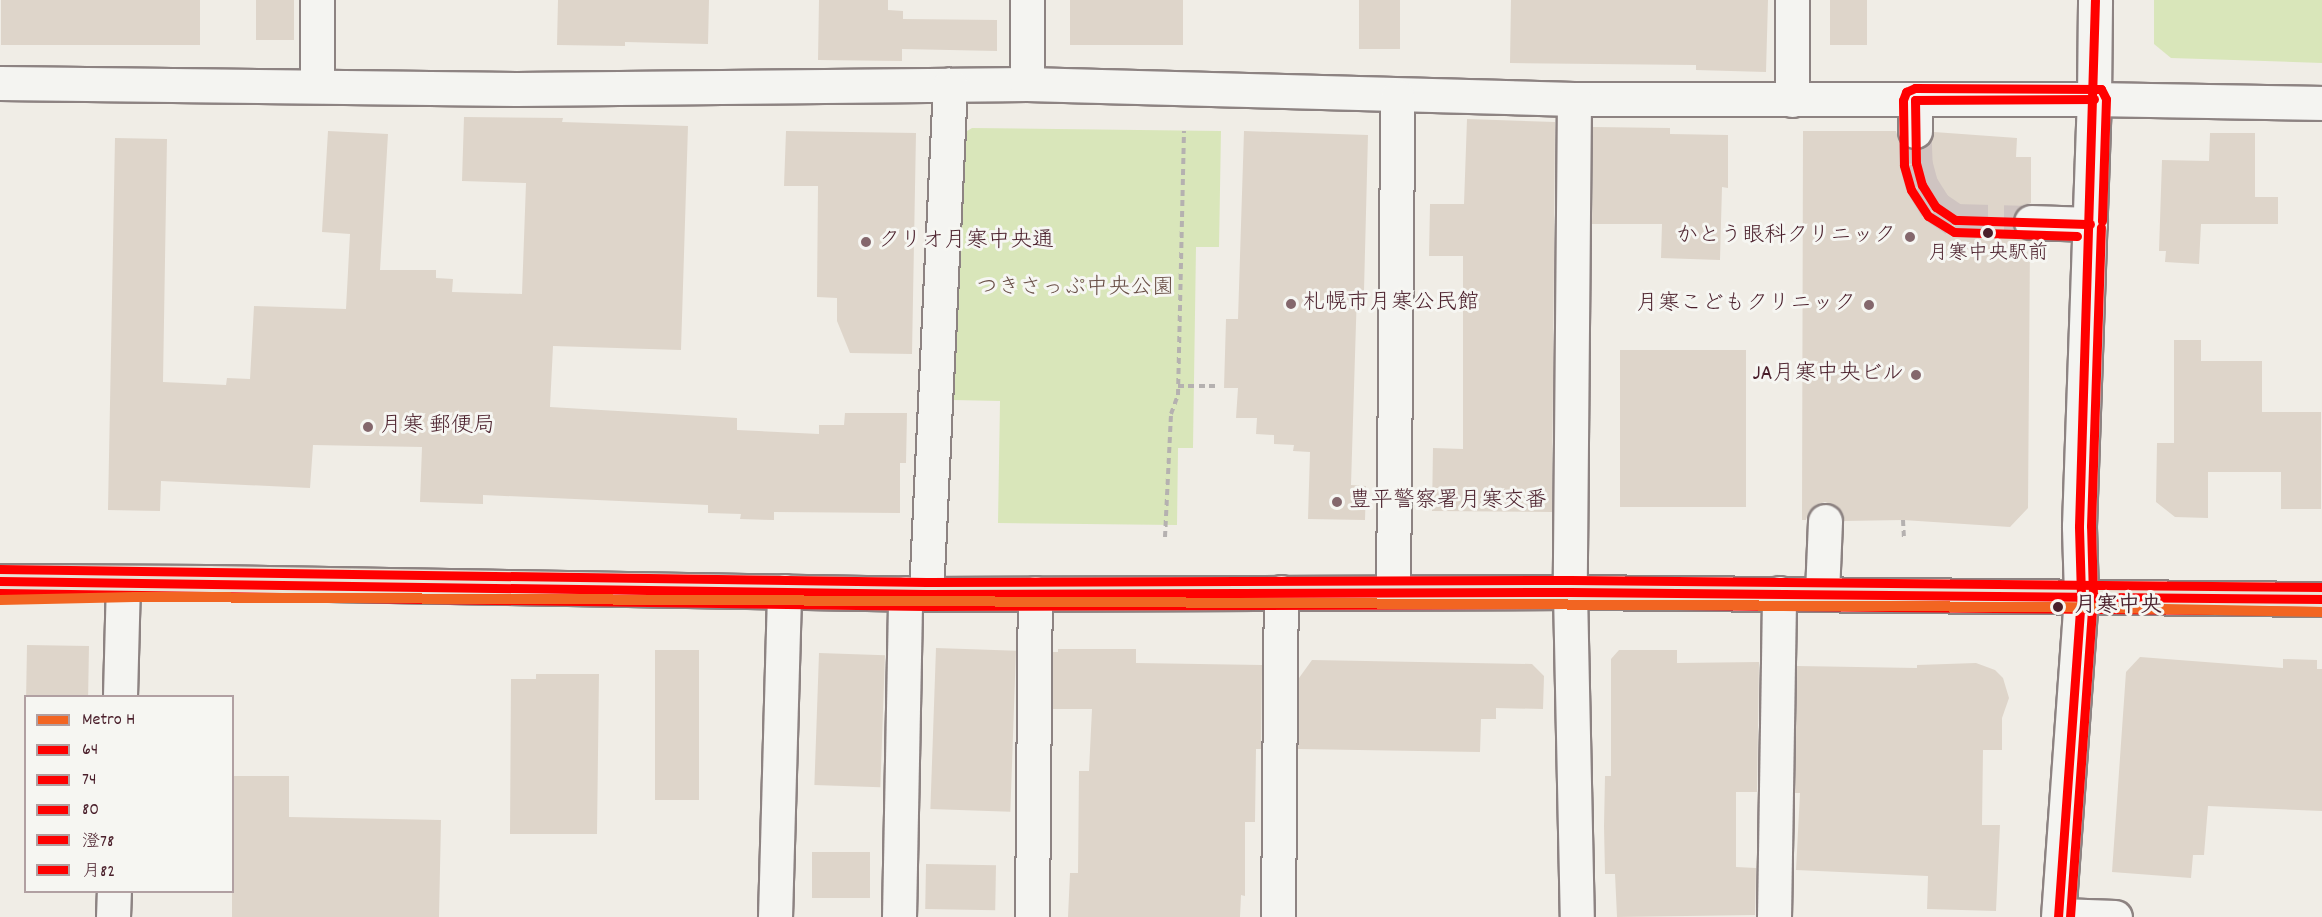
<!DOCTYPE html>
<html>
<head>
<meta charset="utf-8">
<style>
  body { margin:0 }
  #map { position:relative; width:2322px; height:917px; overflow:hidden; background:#f0ede6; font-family:Dekko,"Klee One",sans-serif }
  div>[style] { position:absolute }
  .green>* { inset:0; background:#d9e6ba }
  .building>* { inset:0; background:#ded5ca; transform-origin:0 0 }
  .minor-tunnel>* { height:33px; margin-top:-16.5px; transform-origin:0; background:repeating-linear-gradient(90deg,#cfc4c1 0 33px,transparent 0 49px) }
  .path>* { height:4px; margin-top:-2px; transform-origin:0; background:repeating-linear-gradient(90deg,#b5b1b0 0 6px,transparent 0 10.5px) }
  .roads { filter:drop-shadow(2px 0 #8d8382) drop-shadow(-2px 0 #8d8382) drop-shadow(0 2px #8d8382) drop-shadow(0 -2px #8d8382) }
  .minor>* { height:33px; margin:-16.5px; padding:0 16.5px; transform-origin:16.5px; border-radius:16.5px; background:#f4f4f1 }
  .highway>* { height:33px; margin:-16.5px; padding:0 16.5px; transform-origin:16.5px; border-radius:16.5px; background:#e8e4d8 }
  .bus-1>* { height:9px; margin:-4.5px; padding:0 4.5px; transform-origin:4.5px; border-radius:4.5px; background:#f00 }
  .bus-2>* { height:9px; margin:-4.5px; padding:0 4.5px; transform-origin:4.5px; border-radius:4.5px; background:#f00 }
  .bus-3>* { height:9px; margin:-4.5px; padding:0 4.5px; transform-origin:4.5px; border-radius:4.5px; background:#f00 }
  .bus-4>* { height:9px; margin:-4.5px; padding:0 4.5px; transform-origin:4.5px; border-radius:4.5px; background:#f00 }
  .bus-5>* { height:9px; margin:-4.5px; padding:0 4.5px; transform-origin:4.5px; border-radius:4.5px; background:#f00 }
  .metro-1>* { height:10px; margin:-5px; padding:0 5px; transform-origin:5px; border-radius:5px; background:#f26522 }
  .dots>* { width:16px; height:16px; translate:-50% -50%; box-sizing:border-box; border:3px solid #f6f6f2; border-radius:50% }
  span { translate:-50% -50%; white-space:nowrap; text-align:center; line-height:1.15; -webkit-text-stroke:6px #f6f6f2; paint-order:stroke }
  .bus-label { font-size:20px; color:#4a1f2b }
  .poi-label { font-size:22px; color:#4a1f2b }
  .right { translate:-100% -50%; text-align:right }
  .left { translate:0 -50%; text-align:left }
  .park-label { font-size:22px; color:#694f46 }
  .stop-label { font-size:22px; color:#4a1f2b; font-weight:700 }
  .legend { position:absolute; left:24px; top:695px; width:210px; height:198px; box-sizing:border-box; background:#f6f6f2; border:2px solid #b1a0a2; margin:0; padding:8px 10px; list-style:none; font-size:18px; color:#4a1f2b }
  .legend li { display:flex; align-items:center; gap:12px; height:30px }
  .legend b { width:30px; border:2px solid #b1a0a2 }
</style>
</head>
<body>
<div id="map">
  <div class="green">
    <i style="clip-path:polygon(2154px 0,2322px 0,2322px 63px,2171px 58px,2154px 44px)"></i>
    <i style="clip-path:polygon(972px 128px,1221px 131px,1219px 247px,1196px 247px,1193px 448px,1178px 448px,1177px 525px,998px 523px,1000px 401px,953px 400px,957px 137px)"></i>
  </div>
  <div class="building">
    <i style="left:1px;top:0;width:199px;height:45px"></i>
    <i style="left:256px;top:0;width:38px;height:40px"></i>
    <i style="clip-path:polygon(558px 0,709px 0,708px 44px,625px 42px,625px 46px,557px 45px)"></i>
    <i style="clip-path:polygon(819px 0,888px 0,888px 10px,903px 11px,903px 19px,997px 20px,997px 51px,902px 49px,902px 61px,818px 60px)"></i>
    <i style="left:1070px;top:0;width:113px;height:45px"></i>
    <i style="left:1359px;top:0;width:41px;height:49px"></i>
    <i style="clip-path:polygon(1511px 0,1768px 0,1766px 72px,1696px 70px,1696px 65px,1510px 63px)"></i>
    <i style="left:1830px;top:0;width:37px;height:45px"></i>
    <i style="clip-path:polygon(464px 117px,563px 118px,562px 122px,688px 126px,681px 350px,553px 346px,550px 407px,737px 418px,737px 430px,819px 434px,819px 425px,844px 425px,845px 413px,907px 413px,906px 463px,900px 463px,900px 513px,774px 512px,774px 520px,740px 519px,741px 514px,708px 513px,708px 505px,483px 495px,483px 504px,420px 502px,422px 447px,313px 445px,310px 488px,161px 481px,160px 511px,108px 510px,115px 138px,167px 139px,163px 382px,226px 385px,227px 378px,250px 379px,254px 306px,346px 309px,350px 234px,322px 232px,328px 131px,388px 134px,380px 270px,436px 270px,436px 278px,453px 279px,452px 292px,522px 294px,526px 183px,462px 181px)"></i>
    <i style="clip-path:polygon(1467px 119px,1555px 122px,1552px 512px,1432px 511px,1433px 448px,1463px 449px,1463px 256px,1429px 256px,1430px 204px,1464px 204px)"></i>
    <i style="clip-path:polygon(1593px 127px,1670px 128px,1670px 134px,1728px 135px,1728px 188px,1722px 187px,1720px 260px,1661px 258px,1662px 224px,1592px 224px)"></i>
    <i style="clip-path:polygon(786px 131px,916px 133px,912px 354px,850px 353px,837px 321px,837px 298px,817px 297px,818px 186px,784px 186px)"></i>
    <i style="clip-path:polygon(1244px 131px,1368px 135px,1364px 291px,1357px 291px,1351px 485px,1366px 486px,1365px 520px,1308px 519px,1310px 452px,1293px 451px,1294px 445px,1274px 444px,1274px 435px,1256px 434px,1257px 418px,1236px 418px,1238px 388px,1224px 388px,1226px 319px,1238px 319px)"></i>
    <i style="clip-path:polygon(1803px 131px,1896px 131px,1899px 141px,1906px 147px,1914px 150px,1925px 147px,1931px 141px,1934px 132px,2017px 138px,2016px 157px,2031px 157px,2031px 203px,2023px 205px,2015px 212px,2012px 222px,2014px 230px,2021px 238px,2030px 241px,2028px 508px,2010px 527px,1903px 520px,1844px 521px,1841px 512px,1835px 506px,1825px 502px,1816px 505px,1809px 511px,1806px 520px,1802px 520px)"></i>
    <i style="clip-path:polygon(2210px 133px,2255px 133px,2255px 197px,2278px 197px,2278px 224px,2201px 224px,2199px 264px,2165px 262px,2166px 251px,2159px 251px,2162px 160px,2209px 161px)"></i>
    <i style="clip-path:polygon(2174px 340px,2201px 340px,2201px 361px,2262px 361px,2262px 412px,2321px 412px,2321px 509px,2281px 509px,2281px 472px,2208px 472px,2208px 518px,2175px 517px,2156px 502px,2157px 443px,2174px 443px)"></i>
    <i style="left:1620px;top:350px;width:126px;height:157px"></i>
    <i style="left:27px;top:645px;width:62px;height:51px;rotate:1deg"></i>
    <i style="left:936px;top:648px;width:80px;height:161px;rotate:2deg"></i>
    <i style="clip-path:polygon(1058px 649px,1136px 649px,1136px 663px,1262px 665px,1261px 749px,1256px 749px,1255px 822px,1245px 822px,1245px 896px,1241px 895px,1240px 917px,1068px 917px,1070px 873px,1078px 873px,1079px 771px,1089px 771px,1092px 709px,1053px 709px,1053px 652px,1058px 652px)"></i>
    <i style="left:655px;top:650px;width:44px;height:150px"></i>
    <i style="clip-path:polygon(1619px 650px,1677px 650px,1677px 663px,1759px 662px,1757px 792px,1736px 792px,1736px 867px,1756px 868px,1755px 915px,1617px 917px,1615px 874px,1605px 874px,1604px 826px,1605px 776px,1611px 776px,1611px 659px)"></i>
    <i style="left:819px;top:653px;width:66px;height:132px;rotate:2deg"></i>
    <i style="clip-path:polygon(2140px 657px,2283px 668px,2283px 659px,2317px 660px,2317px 669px,2322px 669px,2322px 811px,2208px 806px,2204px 855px,2193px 855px,2191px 878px,2112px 872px,2126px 672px)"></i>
    <i style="clip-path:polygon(1312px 660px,1532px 664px,1544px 676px,1543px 709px,1496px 708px,1496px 719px,1481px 719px,1480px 752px,1298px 749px,1299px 678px)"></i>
    <i style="clip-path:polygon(1976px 663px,1995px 670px,2003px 678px,2009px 698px,2002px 718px,2002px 750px,1983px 750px,1982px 825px,2000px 825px,1996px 911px,1927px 909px,1928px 876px,1796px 870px,1800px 793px,1795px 793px,1797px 666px,1917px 668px,1917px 665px)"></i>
    <i style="clip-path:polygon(536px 674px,599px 674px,597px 834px,510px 834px,511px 679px,536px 679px)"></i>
    <i style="clip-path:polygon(232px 776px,289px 776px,289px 817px,441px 820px,439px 917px,232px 917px)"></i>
    <i style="left:812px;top:852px;width:58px;height:46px"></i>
    <i style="left:926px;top:864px;width:70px;height:45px;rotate:1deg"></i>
  </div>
  <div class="minor-tunnel">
    <i style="left:1915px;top:131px;width:32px;rotate:88deg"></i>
    <i style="left:1916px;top:163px;width:23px;rotate:75deg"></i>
    <i style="left:1922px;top:185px;width:26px;rotate:58deg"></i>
    <i style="left:1936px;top:207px;width:23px;rotate:34deg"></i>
    <i style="left:1955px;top:220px;width:76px;rotate:1.5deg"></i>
  </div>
  <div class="path">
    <i style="left:1178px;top:386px;width:41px"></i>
    <i style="left:1903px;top:520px;width:18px;rotate:87deg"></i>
    <i style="left:1165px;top:537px;width:123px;rotate:-87.2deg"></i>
    <i style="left:1171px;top:414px;width:20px;rotate:-70deg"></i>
    <i style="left:1178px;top:395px;width:264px;rotate:-88.7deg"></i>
  </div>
  <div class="roads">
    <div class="minor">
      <i style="left:317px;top:0;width:86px;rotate:90deg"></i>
      <i style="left:0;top:83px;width:516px;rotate:0.67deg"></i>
      <i style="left:516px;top:89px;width:511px;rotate:-0.56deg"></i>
      <i style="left:1027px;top:84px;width:547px;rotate:1.57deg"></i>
      <i style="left:1574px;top:99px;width:520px"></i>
      <i style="left:2094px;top:99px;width:228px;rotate:1deg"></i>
      <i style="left:1027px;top:84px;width:84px;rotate:-90deg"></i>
      <i style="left:1574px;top:99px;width:493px;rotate:90.5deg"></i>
      <i style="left:1570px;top:592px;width:325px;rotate:88.8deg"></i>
      <i style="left:1792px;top:100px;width:100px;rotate:-90deg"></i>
      <i style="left:1915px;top:131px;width:31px;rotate:-90deg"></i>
      <i style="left:2031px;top:222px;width:59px;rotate:1.9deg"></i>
      <i style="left:1393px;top:592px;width:496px;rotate:-89.5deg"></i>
      <i style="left:1822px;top:593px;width:72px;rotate:-87.6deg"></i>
      <i style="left:926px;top:594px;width:510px;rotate:-87.3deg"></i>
      <i style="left:120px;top:696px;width:113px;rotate:-88.5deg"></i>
      <i style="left:2059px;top:915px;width:56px;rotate:2deg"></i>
      <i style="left:113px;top:917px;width:25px;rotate:-88deg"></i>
      <i style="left:775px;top:917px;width:326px;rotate:-88.4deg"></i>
      <i style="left:899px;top:917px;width:324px;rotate:-88.9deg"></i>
      <i style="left:1032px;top:917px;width:324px;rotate:-89.5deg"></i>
      <i style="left:1278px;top:917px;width:325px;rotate:-89.5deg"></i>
      <i style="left:1774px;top:917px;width:324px;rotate:-89.1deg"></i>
      <i style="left:2058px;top:917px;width:323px;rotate:-85.9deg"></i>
      <i style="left:2081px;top:595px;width:69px;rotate:-91.7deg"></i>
      <i style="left:2079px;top:526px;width:427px;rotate:-88deg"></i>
      <i style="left:2094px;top:99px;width:99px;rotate:-89.4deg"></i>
    </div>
    <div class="highway">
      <i style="left:0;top:581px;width:208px;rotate:0.3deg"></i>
      <i style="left:208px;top:582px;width:718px;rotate:0.96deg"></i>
      <i style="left:926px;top:594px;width:644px;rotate:-0.18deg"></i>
      <i style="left:1570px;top:592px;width:752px;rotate:0.53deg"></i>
    </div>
  </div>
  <div class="bus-1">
    <i style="left:0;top:581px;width:926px;rotate:0.8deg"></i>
    <i style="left:926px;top:594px;width:644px;rotate:-0.18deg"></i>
    <i style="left:1570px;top:592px;width:752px;rotate:0.53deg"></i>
  </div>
  <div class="bus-2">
    <i style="left:0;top:593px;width:926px;rotate:0.8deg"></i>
    <i style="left:926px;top:606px;width:644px;rotate:-0.18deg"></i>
    <i style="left:1570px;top:604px;width:752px;rotate:0.53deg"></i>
  </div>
  <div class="bus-3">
    <i style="left:0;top:569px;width:926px;rotate:0.8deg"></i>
    <i style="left:926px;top:582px;width:644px;rotate:-0.18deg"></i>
    <i style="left:1570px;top:580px;width:752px;rotate:0.53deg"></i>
  </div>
  <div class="bus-4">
    <i style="left:1915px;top:100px;width:63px;rotate:89.1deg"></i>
    <i style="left:1916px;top:163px;width:23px;rotate:75deg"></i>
    <i style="left:1922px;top:185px;width:26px;rotate:58deg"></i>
    <i style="left:1936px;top:207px;width:23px;rotate:34deg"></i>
    <i style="left:1955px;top:220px;width:135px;rotate:1.7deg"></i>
    <i style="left:1915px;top:100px;width:179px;rotate:-0.3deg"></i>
    <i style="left:2058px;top:917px;width:323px;rotate:-85.9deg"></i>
    <i style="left:2081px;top:595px;width:69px;rotate:-91.7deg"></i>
    <i style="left:2079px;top:526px;width:526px;rotate:-88.26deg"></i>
  </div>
  <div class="bus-5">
    <i style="left:2077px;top:236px;width:123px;rotate:-178.1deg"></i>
    <i style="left:1954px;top:232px;width:31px;rotate:-148deg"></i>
    <i style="left:1928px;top:216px;width:31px;rotate:-123deg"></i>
    <i style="left:1911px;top:190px;width:26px;rotate:-106deg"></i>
    <i style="left:1904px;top:165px;width:65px;rotate:-90.9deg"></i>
    <i style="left:1903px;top:100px;width:9px;rotate:-69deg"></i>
    <i style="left:1906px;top:92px;width:10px;rotate:-24deg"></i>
    <i style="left:1915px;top:88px;width:186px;rotate:0.3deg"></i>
    <i style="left:2101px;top:89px;width:11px;rotate:63deg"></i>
    <i style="left:2106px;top:99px;width:122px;rotate:91.9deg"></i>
    <i style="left:2070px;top:917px;width:322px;rotate:-85.9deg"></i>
    <i style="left:2093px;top:596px;width:70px;rotate:-91.6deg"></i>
    <i style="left:2091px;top:526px;width:299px;rotate:-88.1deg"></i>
  </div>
  <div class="metro-1">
    <i style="left:0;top:600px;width:134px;rotate:-1.3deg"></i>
    <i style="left:134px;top:597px;width:1924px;rotate:0.3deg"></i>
    <i style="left:2058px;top:607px;width:264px;rotate:1.1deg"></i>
  </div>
  <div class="dots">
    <i style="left:1988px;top:233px;background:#4a1f2b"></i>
    <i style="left:1910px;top:237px;background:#84676c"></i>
    <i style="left:866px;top:242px;background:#84676c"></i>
    <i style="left:1291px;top:304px;background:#84676c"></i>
    <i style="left:1869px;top:305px;background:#84676c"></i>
    <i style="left:1916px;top:375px;background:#84676c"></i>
    <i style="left:368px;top:427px;background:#84676c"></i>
    <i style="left:1337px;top:502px;background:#84676c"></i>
    <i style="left:2058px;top:607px;background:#4a1f2b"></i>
  </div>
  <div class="bus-label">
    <span style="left:1988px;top:254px">月寒中央駅前</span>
  </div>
  <div class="poi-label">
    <span class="right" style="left:1896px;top:237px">かとう眼科クリニック</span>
    <span class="left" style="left:878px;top:242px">クリオ月寒中央通</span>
    <span class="left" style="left:1303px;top:304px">札幌市月寒公民館</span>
    <span class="right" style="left:1856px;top:305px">月寒こどもクリニック</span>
    <span class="right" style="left:1904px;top:375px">JA月寒中央ビル</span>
    <span class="left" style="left:380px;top:427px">月寒 郵便局</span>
    <span class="left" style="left:1349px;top:502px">豊平警察署月寒交番</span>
  </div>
  <div class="park-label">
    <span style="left:1075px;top:289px">つきさっぷ中央公園</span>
  </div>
  <div class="stop-label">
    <span class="left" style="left:2074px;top:607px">月寒中央</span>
  </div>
  <ul class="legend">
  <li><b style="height:8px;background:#f26522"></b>Metro H</li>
  <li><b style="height:8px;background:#f00"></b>64</li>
  <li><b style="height:8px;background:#f00"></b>74</li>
  <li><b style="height:8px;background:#f00"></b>80</li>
  <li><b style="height:8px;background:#f00"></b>澄78</li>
  <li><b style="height:8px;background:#f00"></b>月82</li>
  </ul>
</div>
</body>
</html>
